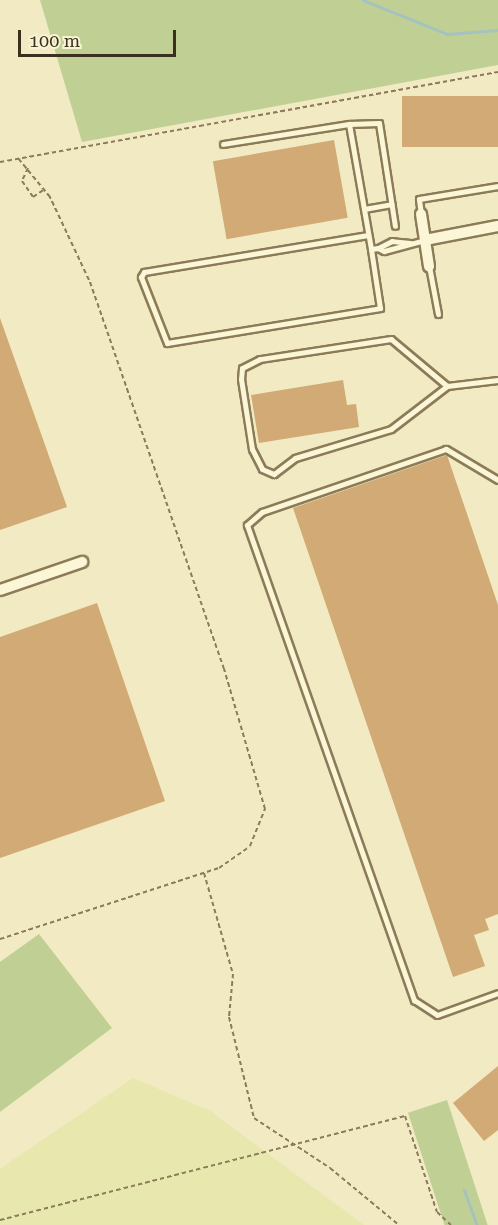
<!DOCTYPE html>
<html>
<head>
<meta charset="utf-8">
<style>
  body { margin:0 }
  #map { position:relative; width:498px; height:1225px; overflow:hidden; background:#f1eac2; font-family:"Roboto Serif",serif }
  div>[style] { position:absolute }
  .farmland>* { inset:0; background:#e7e7ae }
  .green>* { inset:0; background:#c0d095; transform-origin:0 0 }
  .stream>* { height:3px; margin:-1.5px; padding:0 1.5px; transform-origin:1.5px; border-radius:1.5px; background:#a4c3bf }
  .building>* { inset:0; background:#d1aa75; transform-origin:0 0 }
  .path>* { height:2px; margin-top:-1px; transform-origin:0; background:repeating-linear-gradient(90deg,#8c7b58 0 4.5px,transparent 0 7.5px) }
  .roads { filter:drop-shadow(2px 0 #8c7b58) drop-shadow(-2px 0 #8c7b58) drop-shadow(0 2px #8c7b58) drop-shadow(0 -2px #8c7b58) }
  .lane>* { height:5px; margin:-2.5px; padding:0 2.5px; transform-origin:2.5px; border-radius:2.5px; background:#fbf6d6 }
  .street>* { height:10px; margin:-5px; padding:0 5px; transform-origin:5px; border-radius:5px; background:#fbf6d6 }
  span { translate:-50% -50%; white-space:nowrap; text-align:center; line-height:1.15; -webkit-text-stroke:5px #f8f3d2; paint-order:stroke }
  .scale { position:absolute; left:18px; top:30px; width:158px; height:27px; box-sizing:border-box; border:3px solid #3b301d; border-top:0; padding-left:8px; font-size:18px; line-height:21px; white-space:nowrap; color:#3b301d; -webkit-text-stroke:4px #f8f3d2; paint-order:stroke }
</style>
</head>
<body>
<div id="map">
  <div class="farmland">
    <i style="clip-path:polygon(133px 1078px,210px 1111px,364px 1225px,0 1225px,0 1169px)"></i>
  </div>
  <div class="green">
    <i style="clip-path:polygon(40px 0,498px 0,498px 65px,82px 142px)"></i>
    <i style="clip-path:polygon(39px 934px,112px 1028px,0 1112px,0 962px)"></i>
    <i style="left:447px;top:1100px;width:132px;height:41px;rotate:72deg"></i>
  </div>
  <div class="stream">
    <i style="left:363px;top:0;width:91px;rotate:22deg"></i>
    <i style="left:447px;top:34px;width:51px;rotate:-4.5deg"></i>
    <i style="left:464px;top:1190px;width:37px;rotate:70deg"></i>
  </div>
  <div class="building">
    <i style="left:498px;top:96px;width:51px;height:96px;rotate:90deg"></i>
    <i style="left:334px;top:140px;width:79px;height:123px;rotate:80deg"></i>
    <i style="clip-path:polygon(0 318px,67px 507px,0 530px)"></i>
    <i style="clip-path:polygon(343px 380px,347px 405px,356px 404px,359px 427px,259px 443px,251px 395px)"></i>
    <i style="clip-path:polygon(447px 455px,498px 605px,498px 914px,485px 919px,489px 930px,474px 935px,485px 966px,453px 977px,293px 508px)"></i>
    <i style="clip-path:polygon(97px 603px,165px 801px,0 858px,0 637px)"></i>
    <i style="clip-path:polygon(498px 1066px,498px 1130px,484px 1141px,453px 1103px)"></i>
  </div>
  <div class="path">
    <i style="left:0;top:162px;width:506px;rotate:-10.24deg"></i>
    <i style="left:28px;top:168px;width:14px;rotate:115deg"></i>
    <i style="left:22px;top:181px;width:19px;rotate:55deg"></i>
    <i style="left:33px;top:197px;width:14px;rotate:-34deg"></i>
    <i style="left:204px;top:873px;width:105px;rotate:74deg"></i>
    <i style="left:233px;top:974px;width:43px;rotate:95.3deg"></i>
    <i style="left:229px;top:1017px;width:104px;rotate:76.1deg"></i>
    <i style="left:254px;top:1118px;width:91px;rotate:33.3deg"></i>
    <i style="left:330px;top:1168px;width:89px;rotate:39.6deg"></i>
    <i style="left:0;top:939px;width:230px;rotate:-18deg"></i>
    <i style="left:219px;top:868px;width:38px;rotate:-35deg"></i>
    <i style="left:250px;top:846px;width:40px;rotate:-68deg"></i>
    <i style="left:265px;top:809px;width:146px;rotate:-106.3deg"></i>
    <i style="left:224px;top:669px;width:412px;rotate:-109.1deg"></i>
    <i style="left:89px;top:280px;width:92px;rotate:-115.2deg"></i>
    <i style="left:50px;top:197px;width:50px;rotate:-129.4deg"></i>
    <i style="left:0;top:1220px;width:418px;rotate:-14.4deg"></i>
    <i style="left:405px;top:1116px;width:101px;rotate:71.6deg"></i>
    <i style="left:437px;top:1212px;width:19px;rotate:43deg"></i>
  </div>
  <div class="roads">
    <div class="lane">
      <i style="left:349px;top:124px;width:30px;rotate:-2deg"></i>
      <i style="left:379px;top:123px;width:104px;rotate:81.2deg"></i>
      <i style="left:223px;top:144px;width:128px;rotate:-9deg"></i>
      <i style="left:349px;top:124px;width:127px;rotate:80deg"></i>
      <i style="left:371px;top:249px;width:7px;rotate:-8deg"></i>
      <i style="left:364px;top:209px;width:28px;rotate:-10deg"></i>
      <i style="left:421px;top:214px;width:15px;rotate:-98deg"></i>
      <i style="left:419px;top:199px;width:80px;rotate:-9.3deg"></i>
      <i style="left:368px;top:235px;width:227px;rotate:170.6deg"></i>
      <i style="left:144px;top:272px;width:6px;rotate:121deg"></i>
      <i style="left:141px;top:277px;width:71px;rotate:68.5deg"></i>
      <i style="left:167px;top:343px;width:216px;rotate:-9.3deg"></i>
      <i style="left:380px;top:308px;width:60px;rotate:-98.7deg"></i>
      <i style="left:410px;top:243px;width:18px;rotate:-174deg"></i>
      <i style="left:392px;top:241px;width:16px;rotate:153deg"></i>
      <i style="left:378px;top:248px;width:7px;rotate:27deg"></i>
      <i style="left:384px;top:251px;width:42px;rotate:-15deg"></i>
      <i style="left:429px;top:266px;width:49px;rotate:79.4deg"></i>
      <i style="left:447px;top:386px;width:73px;rotate:-140deg"></i>
      <i style="left:391px;top:339px;width:133px;rotate:171.3deg"></i>
      <i style="left:260px;top:359px;width:20px;rotate:153deg"></i>
      <i style="left:242px;top:368px;width:11px;rotate:95deg"></i>
      <i style="left:241px;top:379px;width:71px;rotate:81.1deg"></i>
      <i style="left:252px;top:449px;width:22px;rotate:63deg"></i>
      <i style="left:262px;top:469px;width:13px;rotate:23deg"></i>
      <i style="left:274px;top:474px;width:26px;rotate:-37deg"></i>
      <i style="left:295px;top:458px;width:100px;rotate:-16.8deg"></i>
      <i style="left:391px;top:429px;width:71px;rotate:-37.5deg"></i>
      <i style="left:447px;top:386px;width:51px;rotate:-6.7deg"></i>
      <i style="left:498px;top:480px;width:61px;rotate:-149.2deg"></i>
      <i style="left:446px;top:449px;width:194px;rotate:161.1deg"></i>
      <i style="left:262px;top:512px;width:20px;rotate:139deg"></i>
      <i style="left:247px;top:525px;width:504px;rotate:70.63deg"></i>
      <i style="left:414px;top:1000px;width:27px;rotate:33deg"></i>
      <i style="left:437px;top:1015px;width:65px;rotate:-19.8deg"></i>
    </div>
    <div class="street">
      <i style="left:421px;top:214px;width:53px;rotate:81.3deg"></i>
      <i style="left:425px;top:240px;width:74px;rotate:-10.9deg"></i>
      <i style="left:0;top:590px;width:87px;rotate:-18.9deg"></i>
    </div>
  </div>
  <div class="scale">100 m</div>
</div>
</body>
</html>
